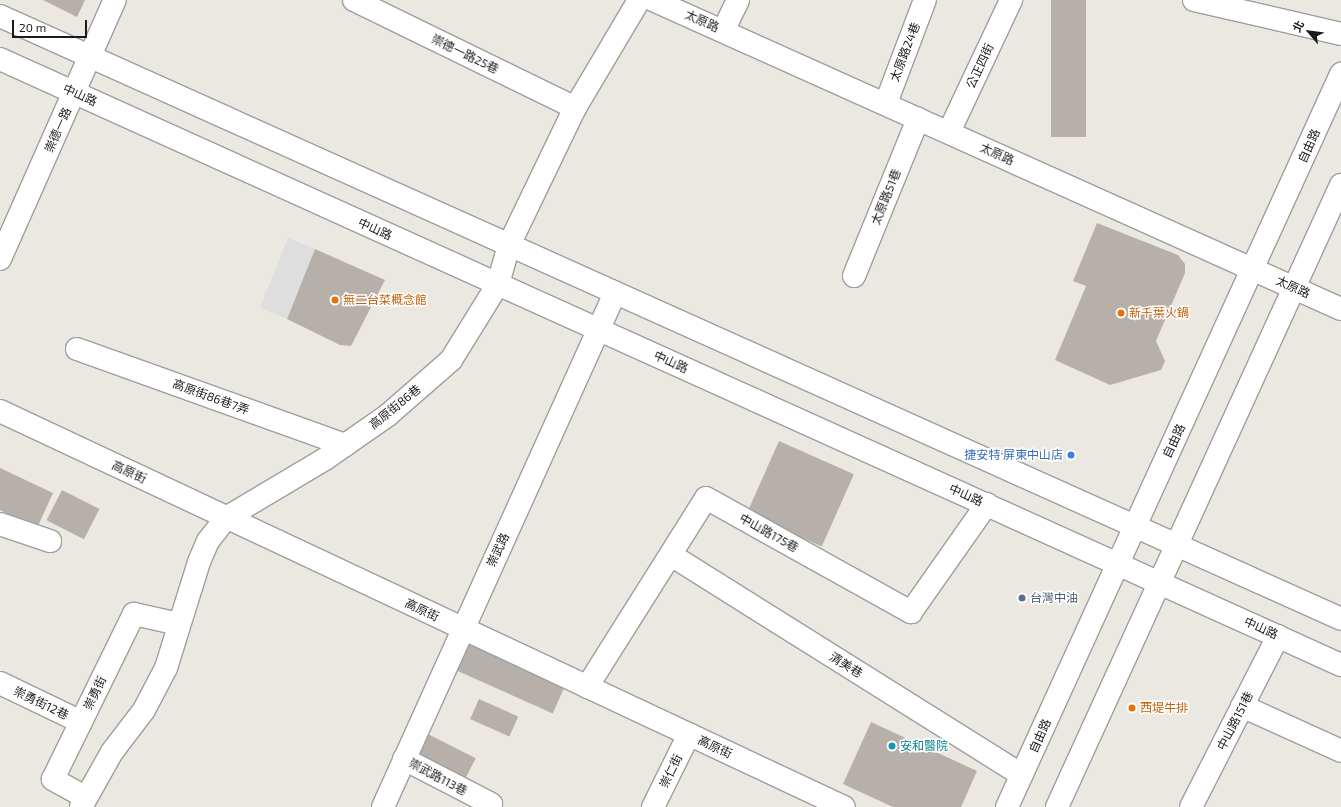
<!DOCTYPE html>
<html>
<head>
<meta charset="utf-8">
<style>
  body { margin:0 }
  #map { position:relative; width:1341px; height:807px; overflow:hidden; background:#ebe8e1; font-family:"Exo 2","Noto Sans TC",sans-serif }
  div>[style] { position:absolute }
  .parking>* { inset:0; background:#dedede; transform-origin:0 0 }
  .building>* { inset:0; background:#b7b0aa; transform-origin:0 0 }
  .roads { filter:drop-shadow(1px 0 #9e9e9e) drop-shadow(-1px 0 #9e9e9e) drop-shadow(0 1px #9e9e9e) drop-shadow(0 -1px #9e9e9e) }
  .minor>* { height:22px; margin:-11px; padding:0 11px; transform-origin:11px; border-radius:11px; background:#fff }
  .dots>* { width:11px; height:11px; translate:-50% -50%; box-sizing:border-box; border:2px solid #fff; border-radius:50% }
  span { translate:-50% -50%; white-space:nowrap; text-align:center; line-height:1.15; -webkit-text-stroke:3px #fff; paint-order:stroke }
  .street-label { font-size:12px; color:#1a1a1a }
  .food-label { font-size:12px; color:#c56008 }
  .left { translate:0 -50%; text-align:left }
  .shop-label { font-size:12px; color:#366cbe }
  .right { translate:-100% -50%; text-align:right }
  .service-label { font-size:12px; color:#4e5e75 }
  .culture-label { font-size:12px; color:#0d838f }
  .north { position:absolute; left:1289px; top:12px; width:40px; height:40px; -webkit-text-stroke:3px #fff; paint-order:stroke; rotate:298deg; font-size:11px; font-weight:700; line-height:16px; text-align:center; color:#1a1a1a }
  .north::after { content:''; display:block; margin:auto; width:14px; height:18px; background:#1a1a1a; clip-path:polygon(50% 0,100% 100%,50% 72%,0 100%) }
  .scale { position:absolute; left:12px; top:20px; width:75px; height:18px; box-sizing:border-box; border:2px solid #1a1a1a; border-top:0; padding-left:5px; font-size:12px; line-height:14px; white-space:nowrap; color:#1a1a1a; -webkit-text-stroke:3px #fff; paint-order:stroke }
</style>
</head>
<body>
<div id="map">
  <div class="parking">
    <i style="left:288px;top:238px;width:29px;height:75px;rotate:22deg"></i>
  </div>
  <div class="building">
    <i style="clip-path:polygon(43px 0,85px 0,77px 17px)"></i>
    <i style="left:1051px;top:0;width:35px;height:137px"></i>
    <i style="clip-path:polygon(1097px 223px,1178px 255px,1185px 264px,1185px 273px,1156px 341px,1165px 361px,1161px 370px,1110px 385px,1055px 360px,1086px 286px,1073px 281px)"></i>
    <i style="clip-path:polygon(315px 249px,385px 280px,351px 346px,340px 345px,287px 319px)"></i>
    <i style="left:779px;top:441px;width:82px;height:79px;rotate:24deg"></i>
    <i style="clip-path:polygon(0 468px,53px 493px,37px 528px,0 510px)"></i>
    <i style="left:62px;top:490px;width:42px;height:34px;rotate:27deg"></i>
    <i style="left:467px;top:638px;width:109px;height:34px;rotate:24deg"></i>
    <i style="left:479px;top:699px;width:43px;height:22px;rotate:24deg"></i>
    <i style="clip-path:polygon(871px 722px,977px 771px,961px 807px,893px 807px,843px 784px)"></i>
    <i style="left:424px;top:732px;width:58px;height:22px;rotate:27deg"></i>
  </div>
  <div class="roads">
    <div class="minor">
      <i style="left:354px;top:0;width:246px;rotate:26deg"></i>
      <i style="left:653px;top:0;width:754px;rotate:24.19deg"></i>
      <i style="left:1194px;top:0;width:151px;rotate:13deg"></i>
      <i style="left:0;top:16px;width:1470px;rotate:24.21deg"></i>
      <i style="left:723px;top:31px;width:34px;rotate:-64deg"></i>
      <i style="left:0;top:59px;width:1472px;rotate:24.32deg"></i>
      <i style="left:886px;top:103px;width:110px;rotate:-69.3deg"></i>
      <i style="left:949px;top:132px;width:146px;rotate:-64.8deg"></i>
      <i style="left:0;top:259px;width:283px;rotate:-66.1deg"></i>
      <i style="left:854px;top:276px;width:170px;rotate:-67.8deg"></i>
      <i style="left:77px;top:349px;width:285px;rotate:19.7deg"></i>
      <i style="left:0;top:411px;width:932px;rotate:25.14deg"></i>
      <i style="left:0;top:524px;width:53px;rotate:18.8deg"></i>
      <i style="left:671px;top:555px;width:414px;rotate:32.1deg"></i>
      <i style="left:0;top:683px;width:90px;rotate:25.7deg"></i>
      <i style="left:587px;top:687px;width:223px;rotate:-57.8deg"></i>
      <i style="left:706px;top:498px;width:235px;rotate:29.1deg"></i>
      <i style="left:911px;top:612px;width:132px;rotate:-54.9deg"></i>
      <i style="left:1242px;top:706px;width:109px;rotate:24.4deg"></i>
      <i style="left:404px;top:759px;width:98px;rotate:27.3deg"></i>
      <i style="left:491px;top:804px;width:4px;rotate:124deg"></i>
      <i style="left:85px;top:797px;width:37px;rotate:-151deg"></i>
      <i style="left:53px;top:779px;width:184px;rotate:-63.9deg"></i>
      <i style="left:134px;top:614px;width:46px;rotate:12.5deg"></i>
      <i style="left:81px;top:807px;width:63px;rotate:-60.6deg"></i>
      <i style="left:112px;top:752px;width:53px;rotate:-52.7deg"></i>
      <i style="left:144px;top:710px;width:47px;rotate:-62.4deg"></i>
      <i style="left:166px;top:668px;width:111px;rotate:-72.7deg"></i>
      <i style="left:199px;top:562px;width:23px;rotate:-67deg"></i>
      <i style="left:208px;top:541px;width:29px;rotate:-52deg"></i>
      <i style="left:226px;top:518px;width:115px;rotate:-30.8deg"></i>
      <i style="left:325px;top:459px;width:77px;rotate:-34.9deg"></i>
      <i style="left:388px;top:415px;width:84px;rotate:-41.1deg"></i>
      <i style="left:451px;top:360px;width:89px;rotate:-58.3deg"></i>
      <i style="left:498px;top:284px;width:41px;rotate:-74.2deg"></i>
      <i style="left:509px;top:245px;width:152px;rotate:-64.3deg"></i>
      <i style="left:575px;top:108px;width:126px;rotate:-59.3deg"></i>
      <i style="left:383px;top:807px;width:564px;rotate:-65.71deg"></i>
      <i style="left:653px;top:807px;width:81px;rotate:-63.7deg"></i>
      <i style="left:1007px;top:807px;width:806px;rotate:-65.5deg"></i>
      <i style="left:1057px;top:807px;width:684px;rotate:-65.46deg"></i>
      <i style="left:1191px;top:807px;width:192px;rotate:-63deg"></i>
    </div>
  </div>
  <div class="dots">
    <i style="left:335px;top:300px;background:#e8710a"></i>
    <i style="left:1121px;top:313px;background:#e8710a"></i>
    <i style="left:1071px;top:455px;background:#3f7fe0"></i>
    <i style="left:1022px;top:598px;background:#5c6f8a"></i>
    <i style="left:1132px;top:708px;background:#e8710a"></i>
    <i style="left:892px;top:746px;background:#0f9aa8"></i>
  </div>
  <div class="street-label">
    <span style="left:702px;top:21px;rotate:24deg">太原路</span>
    <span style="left:905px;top:52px;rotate:-69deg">太原路24巷</span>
    <span style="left:465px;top:54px;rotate:26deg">崇德一路25巷</span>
    <span style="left:980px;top:66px;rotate:-65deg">公正四街</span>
    <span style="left:80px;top:95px;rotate:24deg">中山路</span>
    <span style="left:58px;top:130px;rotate:-66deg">崇德一路</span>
    <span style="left:1309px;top:146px;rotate:-66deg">自由路</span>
    <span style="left:997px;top:154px;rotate:24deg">太原路</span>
    <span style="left:886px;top:197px;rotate:-68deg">太原路51巷</span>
    <span style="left:375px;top:229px;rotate:24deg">中山路</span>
    <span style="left:1293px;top:287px;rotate:24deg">太原路</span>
    <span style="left:671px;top:362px;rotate:24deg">中山路</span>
    <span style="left:211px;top:397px;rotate:20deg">高原街86巷7弄</span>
    <span style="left:395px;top:407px;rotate:-39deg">高原街86巷</span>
    <span style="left:1174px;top:441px;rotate:-65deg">自由路</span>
    <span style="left:129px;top:472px;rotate:25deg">高原街</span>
    <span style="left:966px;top:495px;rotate:24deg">中山路</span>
    <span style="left:769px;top:533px;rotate:29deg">中山路175巷</span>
    <span style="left:498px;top:550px;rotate:-65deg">崇武路</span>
    <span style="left:422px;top:610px;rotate:25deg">高原街</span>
    <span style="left:1261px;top:628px;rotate:24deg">中山路</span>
    <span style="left:846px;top:665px;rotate:32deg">清美巷</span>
    <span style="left:95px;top:693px;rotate:-64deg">崇勇街</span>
    <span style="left:41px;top:703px;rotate:26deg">崇勇街12巷</span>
    <span style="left:1235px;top:721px;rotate:-63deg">中山路151巷</span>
    <span style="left:1040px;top:736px;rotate:-66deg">自由路</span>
    <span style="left:715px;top:747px;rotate:25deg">高原街</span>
    <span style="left:671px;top:771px;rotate:-64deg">崇仁街</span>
    <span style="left:438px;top:777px;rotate:28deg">崇武路113巷</span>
  </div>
  <div class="food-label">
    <span class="left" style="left:343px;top:300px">無二台菜概念館</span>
    <span class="left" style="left:1129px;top:313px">新千葉火鍋</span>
    <span class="left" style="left:1140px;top:708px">西堤牛排</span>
  </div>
  <div class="shop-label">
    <span class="right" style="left:1063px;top:455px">捷安特 屏東中山店</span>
  </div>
  <div class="service-label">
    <span class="left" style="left:1030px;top:598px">台灣中油</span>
  </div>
  <div class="culture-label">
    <span class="left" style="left:900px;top:746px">安和醫院</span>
  </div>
  <div class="north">北</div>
  <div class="scale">20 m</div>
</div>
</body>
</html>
